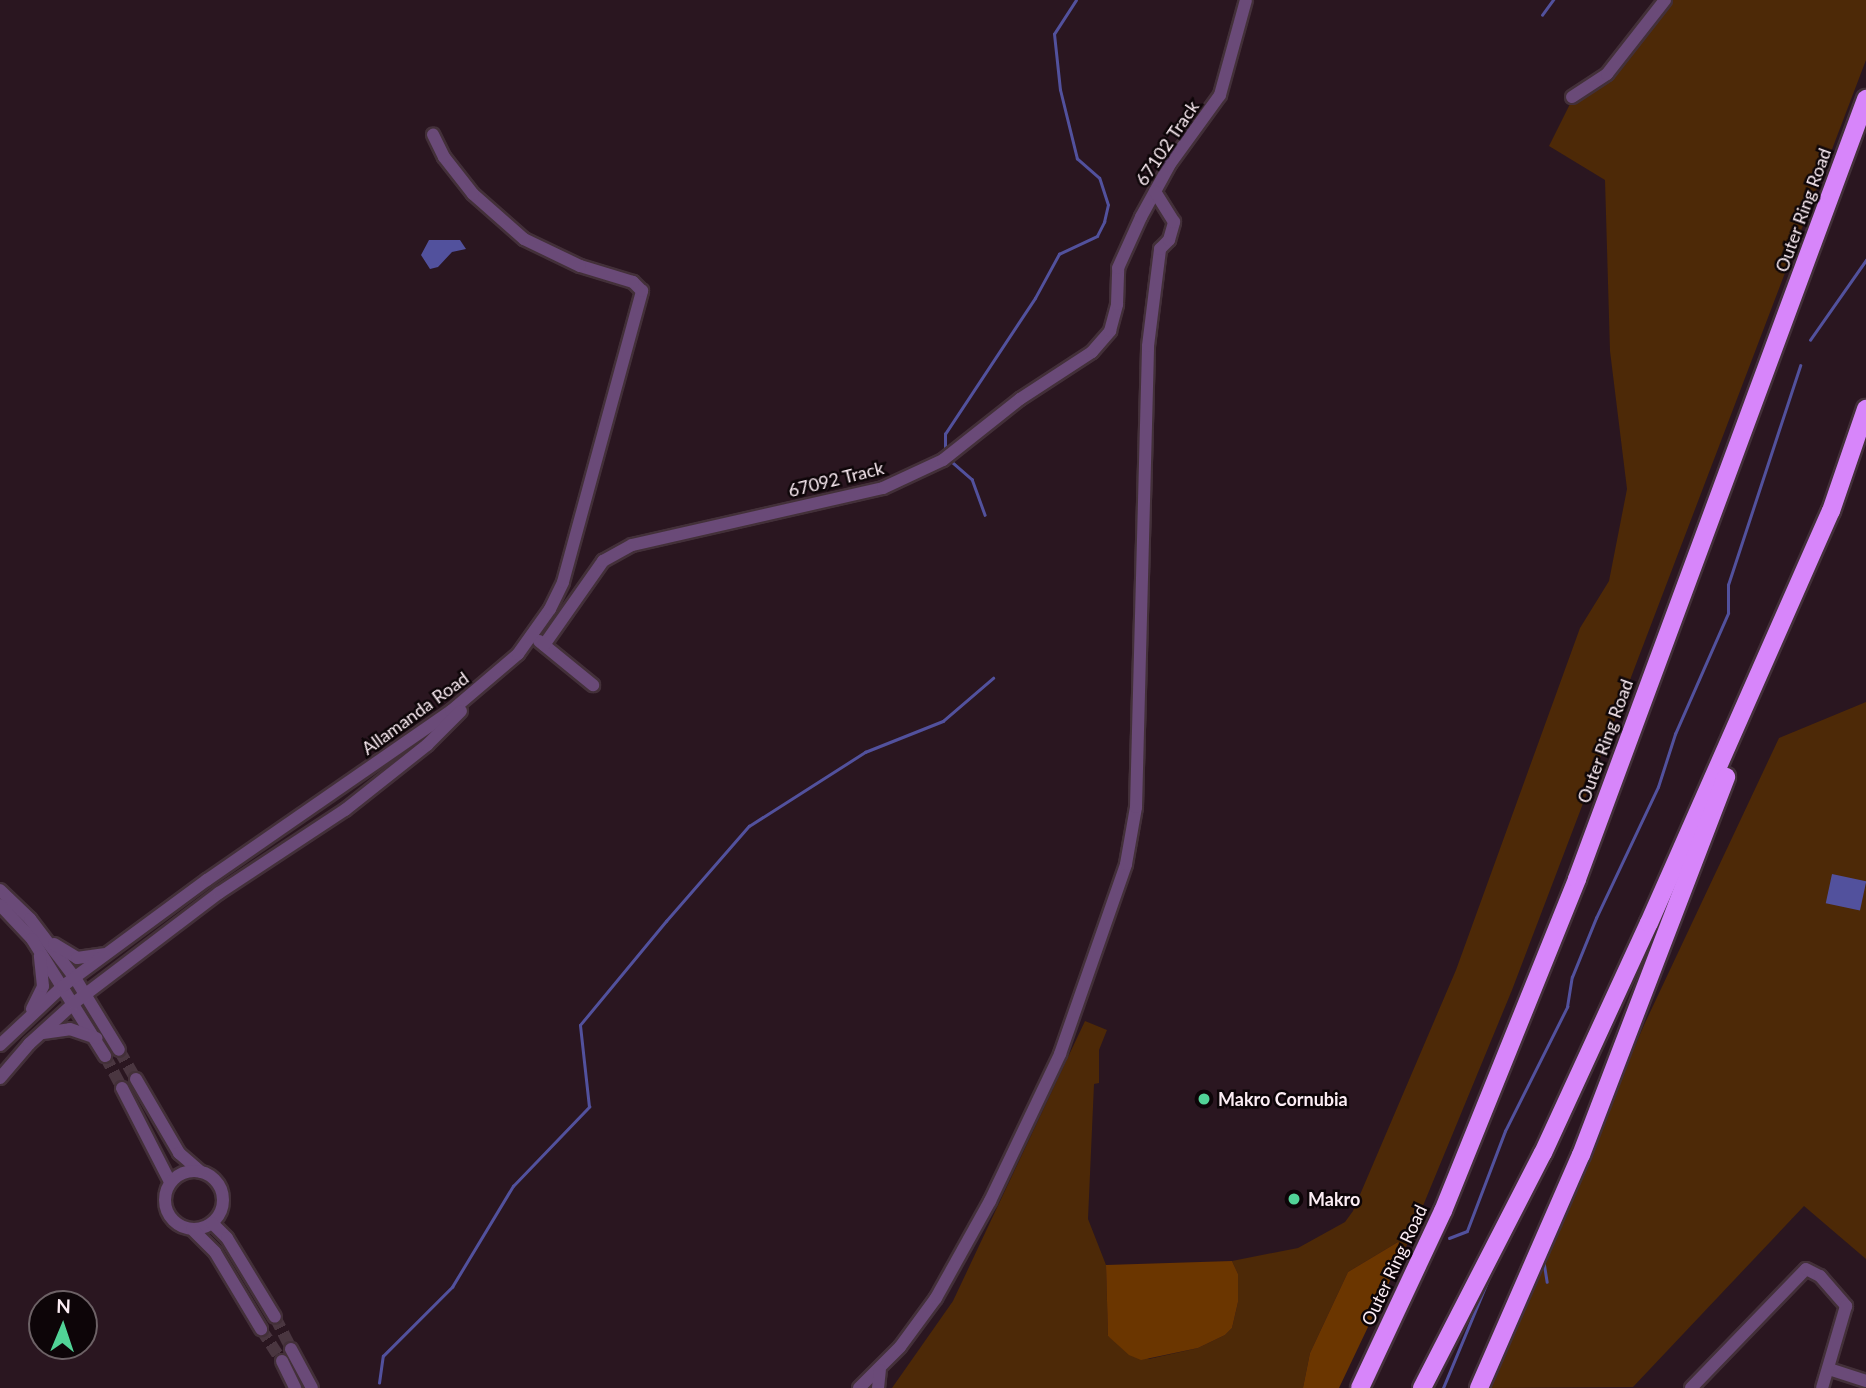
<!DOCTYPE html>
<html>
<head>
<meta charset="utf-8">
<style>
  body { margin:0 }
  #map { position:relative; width:1866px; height:1388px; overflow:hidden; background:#2a1620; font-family:Lato,sans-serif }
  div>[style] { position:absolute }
  .green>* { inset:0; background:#4d2907 }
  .forest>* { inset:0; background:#6b3600 }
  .water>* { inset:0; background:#52519d; transform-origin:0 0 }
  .stream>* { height:2.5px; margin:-1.25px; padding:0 1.25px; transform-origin:1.25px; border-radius:1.25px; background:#52519d }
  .minor-tunnel>* { height:12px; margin-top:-6px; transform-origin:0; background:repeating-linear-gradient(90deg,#4a3640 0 12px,transparent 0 18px) }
  .roads { filter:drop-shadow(2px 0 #433039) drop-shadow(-2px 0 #433039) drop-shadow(0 2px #433039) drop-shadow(0 -2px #433039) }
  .minor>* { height:12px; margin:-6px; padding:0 6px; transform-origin:6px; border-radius:6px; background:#6a4a78 }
  .minor>.ring { margin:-6px; padding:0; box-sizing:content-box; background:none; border:12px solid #6a4a78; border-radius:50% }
  .highway>* { height:18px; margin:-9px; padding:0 9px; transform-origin:9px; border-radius:9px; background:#d785fa }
  .dots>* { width:19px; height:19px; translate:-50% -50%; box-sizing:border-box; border:4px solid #0d0508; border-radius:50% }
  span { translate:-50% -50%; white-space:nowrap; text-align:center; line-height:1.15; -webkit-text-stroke:5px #0d0508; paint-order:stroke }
  .street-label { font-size:18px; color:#fcedf4 }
  .poi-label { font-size:18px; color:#fcedf4; font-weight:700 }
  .left { translate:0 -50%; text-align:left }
  .north { position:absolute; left:28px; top:1290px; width:70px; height:70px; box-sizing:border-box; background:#0d0508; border:2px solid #6d6266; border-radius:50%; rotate:2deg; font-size:19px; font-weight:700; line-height:28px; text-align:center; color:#fcedf4 }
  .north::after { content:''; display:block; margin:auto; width:24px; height:32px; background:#51d397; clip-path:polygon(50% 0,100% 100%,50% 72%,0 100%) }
</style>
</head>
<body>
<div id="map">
  <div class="green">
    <i style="clip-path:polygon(1672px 0,1866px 0,1866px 60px,1512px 990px,1406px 1247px,1398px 1242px,1348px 1272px,1310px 1353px,1303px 1388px,892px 1388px,953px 1301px,1085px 1021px,1107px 1030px,1099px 1050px,1099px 1083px,1094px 1084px,1088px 1219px,1106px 1265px,1108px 1336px,1149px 1359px,1198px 1348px,1225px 1335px,1232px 1328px,1238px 1302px,1238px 1274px,1232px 1261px,1298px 1248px,1345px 1222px,1353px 1211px,1456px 970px,1580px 628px,1609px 581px,1627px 489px,1610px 351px,1605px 180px,1549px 146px,1571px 102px,1606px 81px)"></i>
    <i style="clip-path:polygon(1866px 702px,1866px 1259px,1804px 1206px,1633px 1387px,1488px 1388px,1644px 1025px,1779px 738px)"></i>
  </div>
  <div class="forest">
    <i style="clip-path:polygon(1398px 1242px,1406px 1247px,1339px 1388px,1303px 1388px,1310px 1353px,1348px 1272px)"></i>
    <i style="clip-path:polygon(1232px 1261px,1238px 1274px,1238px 1302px,1232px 1328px,1225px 1335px,1198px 1348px,1141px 1360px,1129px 1355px,1108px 1336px,1106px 1265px)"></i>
  </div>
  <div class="water">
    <i style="clip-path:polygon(429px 240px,460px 240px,466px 249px,452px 252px,438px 267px,430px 269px,421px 255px)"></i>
    <i style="left:1832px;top:874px;width:35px;height:30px;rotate:12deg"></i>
  </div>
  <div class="stream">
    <i style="left:1542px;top:15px;width:19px;rotate:-54deg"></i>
    <i style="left:1810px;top:340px;width:98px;rotate:-55deg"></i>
    <i style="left:945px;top:449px;width:15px;rotate:-90deg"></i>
    <i style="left:945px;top:434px;width:163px;rotate:-56.5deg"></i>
    <i style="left:1035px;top:298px;width:50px;rotate:-61.4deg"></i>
    <i style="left:1059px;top:254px;width:42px;rotate:-25.3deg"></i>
    <i style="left:1097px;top:236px;width:16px;rotate:-63deg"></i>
    <i style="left:1104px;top:222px;width:17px;rotate:-77deg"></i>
    <i style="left:1108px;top:205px;width:28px;rotate:-108deg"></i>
    <i style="left:1099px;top:178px;width:29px;rotate:-139deg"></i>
    <i style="left:1077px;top:159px;width:71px;rotate:-103.8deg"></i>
    <i style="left:1060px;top:90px;width:56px;rotate:-96.1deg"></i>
    <i style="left:1054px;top:34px;width:40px;rotate:-57.1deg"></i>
    <i style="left:951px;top:461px;width:28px;rotate:41deg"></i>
    <i style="left:972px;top:479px;width:38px;rotate:70deg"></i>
    <i style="left:1449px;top:1238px;width:19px;rotate:-21deg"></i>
    <i style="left:1467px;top:1231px;width:107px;rotate:-69.2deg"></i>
    <i style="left:1505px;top:1131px;width:139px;rotate:-63.4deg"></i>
    <i style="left:1567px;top:1007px;width:30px;rotate:-81deg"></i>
    <i style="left:1572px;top:977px;width:64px;rotate:-67.9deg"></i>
    <i style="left:1596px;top:918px;width:145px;rotate:-64.7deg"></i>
    <i style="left:1658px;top:787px;width:56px;rotate:-72.2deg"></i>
    <i style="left:1675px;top:734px;width:132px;rotate:-66.3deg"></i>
    <i style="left:1728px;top:613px;width:28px;rotate:-90deg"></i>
    <i style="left:1728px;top:585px;width:231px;rotate:-71.8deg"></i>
    <i style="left:1544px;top:1262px;width:20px;rotate:81deg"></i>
    <i style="left:379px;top:1383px;width:27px;rotate:-82deg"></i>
    <i style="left:383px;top:1356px;width:98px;rotate:-45deg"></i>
    <i style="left:452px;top:1287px;width:118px;rotate:-58.9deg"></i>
    <i style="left:513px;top:1186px;width:110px;rotate:-46.1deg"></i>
    <i style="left:589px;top:1107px;width:82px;rotate:-96.3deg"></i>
    <i style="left:580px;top:1025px;width:135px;rotate:-50.4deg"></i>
    <i style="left:666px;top:921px;width:126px;rotate:-48.9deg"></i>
    <i style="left:749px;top:826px;width:138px;rotate:-32.5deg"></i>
    <i style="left:865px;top:752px;width:84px;rotate:-21.7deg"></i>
    <i style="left:943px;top:721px;width:66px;rotate:-40.7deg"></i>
    <i style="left:1443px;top:1388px;width:130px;rotate:-67.4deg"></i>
  </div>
  <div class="minor-tunnel">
    <i style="left:119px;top:1050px;width:34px;rotate:60deg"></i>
    <i style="left:105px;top:1056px;width:36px;rotate:62deg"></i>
    <i style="left:275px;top:1317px;width:36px;rotate:63deg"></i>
    <i style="left:261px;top:1329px;width:38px;rotate:57deg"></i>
  </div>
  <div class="roads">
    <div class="minor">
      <i style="left:1572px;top:97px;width:42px;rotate:-33.3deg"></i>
      <i style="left:1607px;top:74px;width:94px;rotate:-51.9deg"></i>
      <i style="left:539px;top:641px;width:70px;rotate:39.2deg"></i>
      <i style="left:544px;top:645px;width:103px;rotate:-54.9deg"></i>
      <i style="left:603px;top:561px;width:33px;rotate:-29deg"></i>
      <i style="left:632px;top:545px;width:257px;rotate:-12.8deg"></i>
      <i style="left:883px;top:488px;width:66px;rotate:-25deg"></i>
      <i style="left:943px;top:460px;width:98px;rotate:-38.4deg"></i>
      <i style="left:1020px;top:399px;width:86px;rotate:-33.1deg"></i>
      <i style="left:1092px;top:352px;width:28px;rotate:-49deg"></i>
      <i style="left:1110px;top:331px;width:28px;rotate:-75deg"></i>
      <i style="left:1117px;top:304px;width:36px;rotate:-88deg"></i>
      <i style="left:1118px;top:268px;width:56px;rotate:-65.7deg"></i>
      <i style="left:1141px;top:217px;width:60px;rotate:-61.3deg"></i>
      <i style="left:1170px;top:164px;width:85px;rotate:-54.1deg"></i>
      <i style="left:1220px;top:95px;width:98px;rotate:-74.7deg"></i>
      <i style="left:0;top:890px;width:42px;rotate:44deg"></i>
      <i style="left:30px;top:919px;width:74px;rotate:52.7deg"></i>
      <i style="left:75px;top:978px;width:84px;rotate:58.6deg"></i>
      <i style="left:0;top:905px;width:47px;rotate:46.7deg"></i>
      <i style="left:32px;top:939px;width:138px;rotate:58deg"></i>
      <i style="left:54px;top:944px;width:27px;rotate:31deg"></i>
      <i style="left:77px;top:958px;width:27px;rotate:-8deg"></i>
      <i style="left:32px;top:1009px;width:25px;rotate:-64deg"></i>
      <i style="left:43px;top:986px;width:30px;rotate:-96deg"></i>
      <i style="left:43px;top:1033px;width:27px;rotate:-8deg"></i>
      <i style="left:70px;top:1029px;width:28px;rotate:19deg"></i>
      <i style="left:0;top:1045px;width:86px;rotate:-43.1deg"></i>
      <i style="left:63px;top:986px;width:179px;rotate:-36.4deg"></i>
      <i style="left:207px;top:880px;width:297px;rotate:-34.7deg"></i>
      <i style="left:451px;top:711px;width:88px;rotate:-40.4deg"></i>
      <i style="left:518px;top:654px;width:55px;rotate:-54.6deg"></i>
      <i style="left:550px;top:609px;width:30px;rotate:-64deg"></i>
      <i style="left:563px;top:582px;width:302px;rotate:-74.8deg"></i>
      <i style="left:642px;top:291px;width:13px;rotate:-135deg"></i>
      <i style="left:633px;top:282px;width:55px;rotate:-163.2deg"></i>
      <i style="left:580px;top:266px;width:62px;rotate:-154.3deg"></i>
      <i style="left:524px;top:239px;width:68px;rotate:-138.6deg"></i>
      <i style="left:473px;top:194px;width:47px;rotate:-128.1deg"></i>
      <i style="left:444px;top:157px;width:25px;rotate:-116deg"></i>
      <i style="left:0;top:1078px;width:45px;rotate:-49.5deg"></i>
      <i style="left:29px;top:1044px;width:61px;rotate:-42.3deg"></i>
      <i style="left:74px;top:1003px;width:182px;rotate:-37.2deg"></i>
      <i style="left:219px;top:893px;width:151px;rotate:-33.4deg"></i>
      <i style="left:345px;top:810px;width:105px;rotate:-38.4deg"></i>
      <i style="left:427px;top:745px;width:48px;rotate:-45deg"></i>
      <i style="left:136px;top:1079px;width:86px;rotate:59.8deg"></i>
      <i style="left:179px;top:1153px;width:29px;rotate:41deg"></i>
      <i style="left:122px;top:1088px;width:106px;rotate:62.9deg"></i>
      <i class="ring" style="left:165px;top:1171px;width:46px;height:46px"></i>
      <i style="left:212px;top:1223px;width:21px;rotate:45deg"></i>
      <i style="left:227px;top:1238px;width:92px;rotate:58.7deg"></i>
      <i style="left:192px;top:1229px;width:33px;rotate:45deg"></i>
      <i style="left:215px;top:1252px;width:90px;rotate:59.1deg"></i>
      <i style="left:291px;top:1349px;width:44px;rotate:61.7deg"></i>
      <i style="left:282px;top:1361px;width:30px;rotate:64deg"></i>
      <i style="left:1829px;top:1369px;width:39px;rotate:18deg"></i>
      <i style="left:859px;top:1388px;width:58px;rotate:-45deg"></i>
      <i style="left:900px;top:1347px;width:61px;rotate:-53.7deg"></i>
      <i style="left:936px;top:1298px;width:111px;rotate:-60.9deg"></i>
      <i style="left:990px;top:1201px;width:163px;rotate:-64.5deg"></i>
      <i style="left:1060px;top:1054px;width:201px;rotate:-70.8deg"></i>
      <i style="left:1126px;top:864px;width:58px;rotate:-80deg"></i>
      <i style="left:1136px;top:807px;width:461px;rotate:-88.5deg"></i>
      <i style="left:1148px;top:346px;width:98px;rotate:-82.9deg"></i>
      <i style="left:1160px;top:249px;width:13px;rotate:-45deg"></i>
      <i style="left:1169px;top:240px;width:19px;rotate:-74deg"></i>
      <i style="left:1174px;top:222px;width:36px;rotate:-122deg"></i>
      <i style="left:878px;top:1388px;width:18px;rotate:-84deg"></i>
      <i style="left:1691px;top:1388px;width:165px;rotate:-46deg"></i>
      <i style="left:1806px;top:1269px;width:16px;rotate:27deg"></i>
      <i style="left:1820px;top:1276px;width:40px;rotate:49deg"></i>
      <i style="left:1846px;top:1306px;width:85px;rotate:106.3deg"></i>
    </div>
    <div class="highway">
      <i style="left:1360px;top:1388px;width:195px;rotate:-64.9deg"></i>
      <i style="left:1443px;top:1211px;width:358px;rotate:-68deg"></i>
      <i style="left:1577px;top:879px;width:832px;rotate:-69.67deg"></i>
      <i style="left:1422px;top:1388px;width:264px;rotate:-62.8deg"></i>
      <i style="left:1543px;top:1153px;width:253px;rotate:-65.3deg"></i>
      <i style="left:1649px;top:923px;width:450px;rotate:-66.2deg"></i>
      <i style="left:1831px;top:511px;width:108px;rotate:-71.1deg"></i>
      <i style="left:1479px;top:1388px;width:254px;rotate:-66.4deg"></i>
      <i style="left:1581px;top:1155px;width:405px;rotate:-69deg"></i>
    </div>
  </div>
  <div class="dots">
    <i style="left:1204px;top:1099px;background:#51d397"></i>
    <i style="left:1294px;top:1199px;background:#51d397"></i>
  </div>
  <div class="street-label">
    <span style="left:1167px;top:143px;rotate:-56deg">67102 Track</span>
    <span style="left:1803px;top:210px;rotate:-70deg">Outer Ring Road</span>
    <span style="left:836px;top:479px;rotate:-14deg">67092 Track</span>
    <span style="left:415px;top:713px;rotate:-36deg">Allamanda Road</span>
    <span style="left:1605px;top:741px;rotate:-70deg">Outer Ring Road</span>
    <span style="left:1394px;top:1265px;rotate:-65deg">Outer Ring Road</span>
  </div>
  <div class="poi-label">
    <span class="left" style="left:1218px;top:1099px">Makro Cornubia</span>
    <span class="left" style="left:1308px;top:1199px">Makro</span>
  </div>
  <div class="north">N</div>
</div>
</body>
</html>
